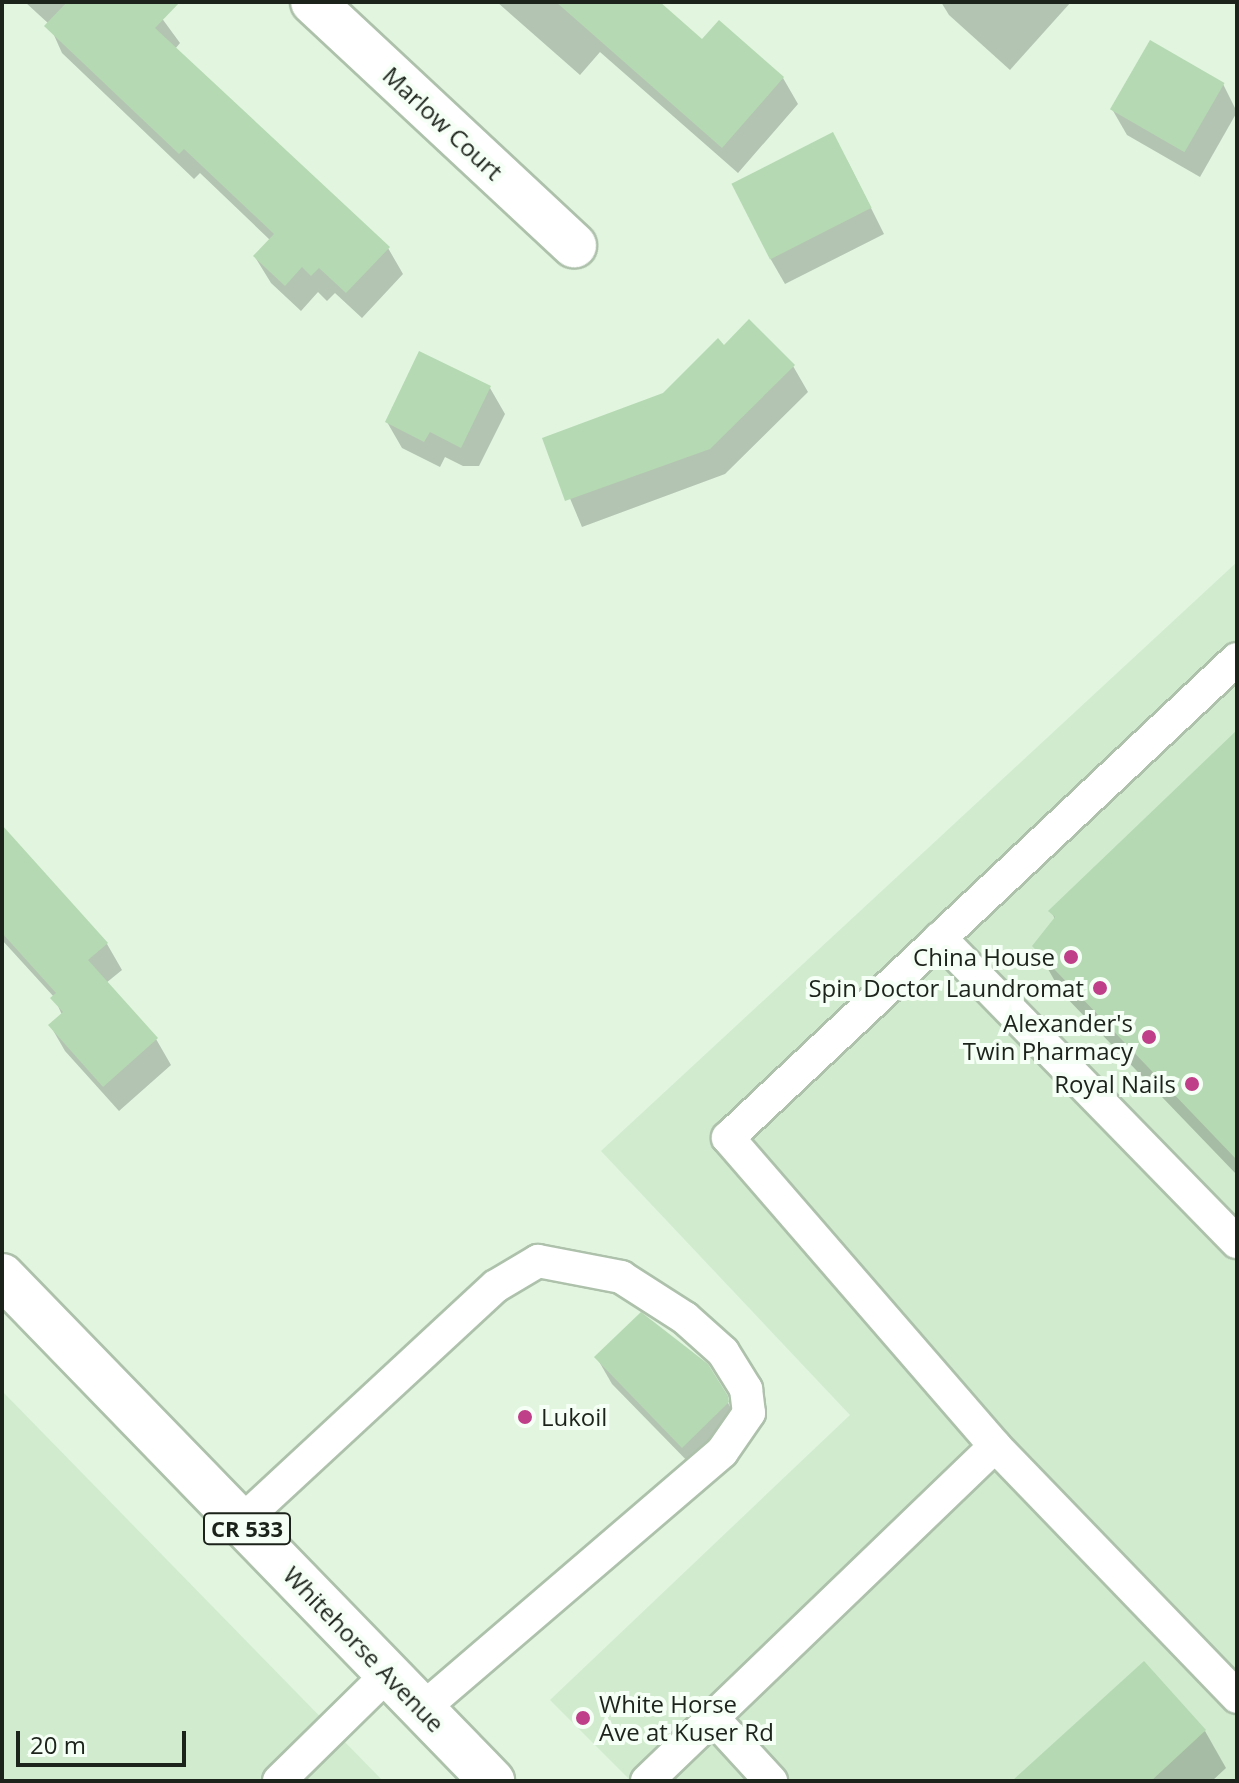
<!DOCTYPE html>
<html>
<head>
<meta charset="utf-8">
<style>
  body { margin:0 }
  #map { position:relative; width:1239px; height:1783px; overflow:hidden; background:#e1f5df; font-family:"Open Sans",sans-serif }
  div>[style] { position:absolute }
  .built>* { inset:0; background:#d1ebce }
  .shadow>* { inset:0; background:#0003 }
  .building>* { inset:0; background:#b5d9b2; transform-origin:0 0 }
  .roads { filter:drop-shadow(2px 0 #adc1ab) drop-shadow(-2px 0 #adc1ab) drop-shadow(0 2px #adc1ab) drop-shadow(0 -2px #adc1ab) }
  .lane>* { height:32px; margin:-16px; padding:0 16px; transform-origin:16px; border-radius:16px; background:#fff }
  .street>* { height:44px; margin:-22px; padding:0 22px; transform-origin:22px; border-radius:22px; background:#fff }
  .primary>* { height:44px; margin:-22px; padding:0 22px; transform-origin:22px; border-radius:22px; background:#fff }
  .dots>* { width:22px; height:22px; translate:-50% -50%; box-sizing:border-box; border:4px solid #f6fff5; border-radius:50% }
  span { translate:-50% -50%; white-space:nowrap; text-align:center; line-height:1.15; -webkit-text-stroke:8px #f6fff5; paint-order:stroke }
  .shield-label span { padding:2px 6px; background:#f6fff5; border:2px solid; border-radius:6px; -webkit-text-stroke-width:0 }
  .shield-label { font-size:22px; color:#1c231b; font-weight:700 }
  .street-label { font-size:24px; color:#1c231b }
  .poi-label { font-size:24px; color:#1c231b }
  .right { translate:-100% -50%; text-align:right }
  .left { translate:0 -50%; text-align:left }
  .frame { position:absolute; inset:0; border:4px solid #1c231b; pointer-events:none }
  .scale { position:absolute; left:16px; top:1731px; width:170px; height:36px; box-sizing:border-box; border:4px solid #1c231b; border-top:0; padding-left:10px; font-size:24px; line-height:28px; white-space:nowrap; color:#1c231b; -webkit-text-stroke:6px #f6fff5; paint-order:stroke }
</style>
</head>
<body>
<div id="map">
  <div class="built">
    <i style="clip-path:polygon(1237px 562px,1237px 1781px,631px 1781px,550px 1700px,850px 1415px,601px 1151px)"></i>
    <i style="clip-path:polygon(2px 1391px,383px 1781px,2px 1781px)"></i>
  </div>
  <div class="shadow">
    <i style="clip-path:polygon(25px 2px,150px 2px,180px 43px,175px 49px,388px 248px,403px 274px,362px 318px,335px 293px,327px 301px,318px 292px,301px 311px,271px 283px,255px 257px,270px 240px,200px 173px,194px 179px,62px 53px,49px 24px)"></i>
    <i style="clip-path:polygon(497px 2px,657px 2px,703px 42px,783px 78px,798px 104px,738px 173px,600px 52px,580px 75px)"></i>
    <i style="clip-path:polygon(941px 2px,1071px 2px,1010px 70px,949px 15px)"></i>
    <i style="clip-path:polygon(1223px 84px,1237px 112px,1200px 177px,1127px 135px,1112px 109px)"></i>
    <i style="clip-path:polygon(847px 160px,884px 234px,785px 284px,770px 258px)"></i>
    <i style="clip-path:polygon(724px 348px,793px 366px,808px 392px,725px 474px,582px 527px,545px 439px,664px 395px)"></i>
    <i style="clip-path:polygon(490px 388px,505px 414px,479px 466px,463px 466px,445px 457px,440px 467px,402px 448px,387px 422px)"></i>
    <i style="clip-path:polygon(1237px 733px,1237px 1175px,1061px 992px,1035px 946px,1055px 919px,1051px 911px)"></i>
    <i style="clip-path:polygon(2px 828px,107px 944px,122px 970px,106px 983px,156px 1039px,171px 1065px,119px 1111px,65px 1051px,50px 1025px,62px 1015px,54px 997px,2px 940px)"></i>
    <i style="clip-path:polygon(597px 1358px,723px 1393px,742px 1430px,698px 1472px,612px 1384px)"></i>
    <i style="clip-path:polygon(1205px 1731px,1226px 1768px,1212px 1781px,1015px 1781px)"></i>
  </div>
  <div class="building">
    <i style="clip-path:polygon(67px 2px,180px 2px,155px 28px,390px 247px,346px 293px,319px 268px,311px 276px,302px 267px,285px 286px,253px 256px,274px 234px,184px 149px,179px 154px,44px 26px)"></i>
    <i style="clip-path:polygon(556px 2px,660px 2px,702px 39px,719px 20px,784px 77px,722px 148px)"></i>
    <i style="left:1150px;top:40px;width:86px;height:80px;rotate:30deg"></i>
    <i style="left:833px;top:132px;width:85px;height:114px;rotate:63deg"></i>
    <i style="clip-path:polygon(749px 319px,795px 365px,710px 449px,565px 501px,542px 438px,663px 393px,718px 338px,724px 345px)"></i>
    <i style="clip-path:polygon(419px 351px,491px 386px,461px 448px,430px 432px,424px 442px,385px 422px)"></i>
    <i style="clip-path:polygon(1237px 730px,1237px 1160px,1032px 946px,1055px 917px,1048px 911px)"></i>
    <i style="clip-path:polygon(2px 825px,108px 943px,88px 960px,158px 1038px,103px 1087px,48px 1025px,63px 1012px,50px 998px,56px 993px,2px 933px)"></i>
    <i style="clip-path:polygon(641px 1312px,708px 1364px,728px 1396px,729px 1402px,682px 1448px,594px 1357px)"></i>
    <i style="clip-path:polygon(1144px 1661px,1206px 1730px,1151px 1781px,1012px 1781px)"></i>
  </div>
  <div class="roads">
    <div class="lane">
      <i style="left:940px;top:938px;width:425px;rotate:45.7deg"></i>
      <i style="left:995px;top:1446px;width:349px;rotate:46deg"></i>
      <i style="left:241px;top:1522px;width:347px;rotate:-42.8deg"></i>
      <i style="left:496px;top:1286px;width:49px;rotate:-30.8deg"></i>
      <i style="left:538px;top:1261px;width:85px;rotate:10.9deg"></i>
      <i style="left:621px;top:1277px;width:76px;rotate:32.6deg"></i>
      <i style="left:685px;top:1318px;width:51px;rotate:41.8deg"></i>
      <i style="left:723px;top:1352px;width:44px;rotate:58.1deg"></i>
      <i style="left:746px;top:1389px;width:24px;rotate:83deg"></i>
      <i style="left:749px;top:1413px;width:47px;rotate:124.7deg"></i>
      <i style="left:722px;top:1452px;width:395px;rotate:139.4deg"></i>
      <i style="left:713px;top:1718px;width:86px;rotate:47.4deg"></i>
      <i style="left:279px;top:1781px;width:153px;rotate:-44.5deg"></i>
      <i style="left:647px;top:1781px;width:483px;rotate:-43.9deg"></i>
      <i style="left:995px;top:1446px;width:408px;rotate:-130.9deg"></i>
      <i style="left:728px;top:1138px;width:699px;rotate:-43.26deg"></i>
    </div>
    <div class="street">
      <i style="left:313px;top:2px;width:357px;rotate:43deg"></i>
    </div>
    <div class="primary">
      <i style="left:2px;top:1276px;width:704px;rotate:45.86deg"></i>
    </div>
  </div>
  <div class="dots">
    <i style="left:1071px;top:957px;background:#c03f89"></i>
    <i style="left:1100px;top:988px;background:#c03f89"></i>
    <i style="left:1149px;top:1037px;background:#c03f89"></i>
    <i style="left:1192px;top:1084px;background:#c03f89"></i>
    <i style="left:525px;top:1417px;background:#c03f89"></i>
    <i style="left:583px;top:1718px;background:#c03f89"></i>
  </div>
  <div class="shield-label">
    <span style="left:247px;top:1529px">CR 533</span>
  </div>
  <div class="street-label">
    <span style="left:443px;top:123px;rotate:43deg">Marlow Court</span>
    <span style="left:364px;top:1649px;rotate:46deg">Whitehorse Avenue</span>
  </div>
  <div class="poi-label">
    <span class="right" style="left:1055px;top:957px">China House</span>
    <span class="right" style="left:1084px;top:988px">Spin Doctor Laundromat</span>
    <span class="right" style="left:1133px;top:1037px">Alexander's<br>Twin Pharmacy</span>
    <span class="right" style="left:1176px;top:1084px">Royal Nails</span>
    <span class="left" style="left:541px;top:1417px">Lukoil</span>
    <span class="left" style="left:599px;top:1718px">White Horse<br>Ave at Kuser Rd</span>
  </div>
  <div class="frame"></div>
  <div class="scale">20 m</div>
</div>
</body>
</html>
